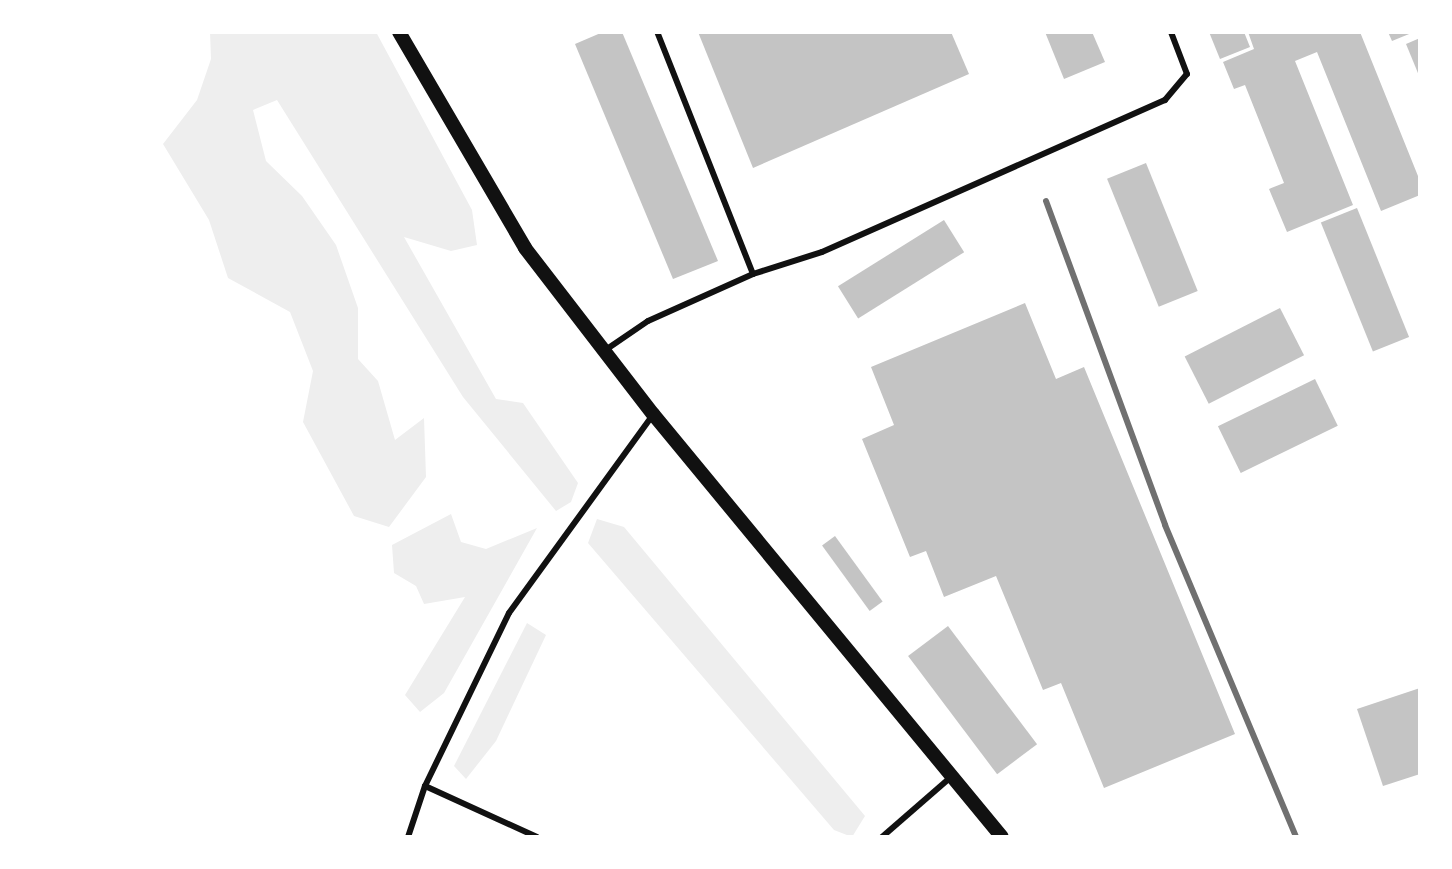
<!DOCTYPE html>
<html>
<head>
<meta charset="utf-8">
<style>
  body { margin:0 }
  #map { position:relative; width:1452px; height:869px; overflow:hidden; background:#fff; font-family:"DejaVu Sans",sans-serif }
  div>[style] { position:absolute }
  .green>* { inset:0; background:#eee }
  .building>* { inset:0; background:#c4c4c4; transform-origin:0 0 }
  .service>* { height:6px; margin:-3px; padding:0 3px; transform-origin:3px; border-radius:3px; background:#111 }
  .tertiary>* { height:14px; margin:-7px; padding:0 7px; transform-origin:7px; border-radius:7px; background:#111 }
  .rail>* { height:6px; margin:-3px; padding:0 3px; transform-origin:3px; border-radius:3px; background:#707070 }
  span { translate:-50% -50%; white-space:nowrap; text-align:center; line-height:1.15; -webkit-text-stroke:6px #fff; paint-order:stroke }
  .frame { position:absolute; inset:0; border:34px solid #fff; pointer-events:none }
</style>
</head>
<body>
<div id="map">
  <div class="green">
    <i style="clip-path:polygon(210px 32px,376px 32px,472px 210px,477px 245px,451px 251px,404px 237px,496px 399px,523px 403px,578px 483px,571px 502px,556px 511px,463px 397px,277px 100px,253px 110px,266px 161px,302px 196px,336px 245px,358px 308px,358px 359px,378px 381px,395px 440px,424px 418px,426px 477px,389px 527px,354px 516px,303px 422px,313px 371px,290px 312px,228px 278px,209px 220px,163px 144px,197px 100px,211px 59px)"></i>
    <i style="clip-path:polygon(451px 514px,461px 542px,486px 549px,537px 528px,444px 693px,420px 712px,405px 695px,465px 597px,424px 604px,416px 586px,394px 573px,392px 545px)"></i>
    <i style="clip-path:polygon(597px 519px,624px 527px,865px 816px,852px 837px,834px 830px,588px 543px)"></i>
    <i style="clip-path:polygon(527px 623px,546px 635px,496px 741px,466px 779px,454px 766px)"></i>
  </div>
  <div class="building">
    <i style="clip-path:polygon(603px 32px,622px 32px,718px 261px,673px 279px,575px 44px)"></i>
    <i style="clip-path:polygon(698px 32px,951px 32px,969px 74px,753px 168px)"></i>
    <i style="clip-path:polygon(1045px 32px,1092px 32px,1105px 62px,1064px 79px)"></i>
    <i style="clip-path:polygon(1209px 32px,1244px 32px,1250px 47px,1220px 59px)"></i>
    <i style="clip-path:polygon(1248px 32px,1360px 32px,1420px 181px,1420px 195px,1381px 211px,1317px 52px,1295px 61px,1353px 205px,1287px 232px,1269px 189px,1284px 183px,1245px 85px,1234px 89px,1223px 62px,1254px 49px)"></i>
    <i style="clip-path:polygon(1388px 32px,1414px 32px,1392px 41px)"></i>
    <i style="clip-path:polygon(1420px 38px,1420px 78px,1406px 44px)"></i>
    <i style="left:1146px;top:163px;width:138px;height:42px;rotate:68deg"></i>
    <i style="left:1357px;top:208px;width:139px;height:39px;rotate:68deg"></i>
    <i style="left:944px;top:220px;width:38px;height:125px;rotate:58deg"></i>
    <i style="clip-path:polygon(1025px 303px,1056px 379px,1084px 367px,1235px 734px,1104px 788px,1061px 683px,1043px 690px,996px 576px,944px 597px,926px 551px,910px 557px,862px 439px,894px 425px,871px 367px)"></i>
    <i style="left:1280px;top:308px;width:53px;height:107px;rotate:63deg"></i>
    <i style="left:1315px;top:379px;width:52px;height:108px;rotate:64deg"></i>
    <i style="left:835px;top:536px;width:81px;height:16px;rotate:54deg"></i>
    <i style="left:948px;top:626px;width:148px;height:50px;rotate:53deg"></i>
    <i style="clip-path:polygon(1420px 688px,1420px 774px,1383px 786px,1357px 709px)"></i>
  </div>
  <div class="service">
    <i style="left:753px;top:274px;width:72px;rotate:-17.7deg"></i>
    <i style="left:822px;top:252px;width:375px;rotate:-23.9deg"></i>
    <i style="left:1165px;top:100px;width:34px;rotate:-50deg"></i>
    <i style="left:1187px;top:74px;width:45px;rotate:-110.9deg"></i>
    <i style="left:604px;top:351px;width:53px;rotate:-34.3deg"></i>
    <i style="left:648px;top:321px;width:115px;rotate:-24.1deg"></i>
    <i style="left:753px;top:274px;width:260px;rotate:-111.6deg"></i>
    <i style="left:408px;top:837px;width:54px;rotate:-71.6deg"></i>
    <i style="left:537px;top:837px;width:123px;rotate:-155.5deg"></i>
    <i style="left:425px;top:786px;width:192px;rotate:-64.1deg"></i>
    <i style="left:509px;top:613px;width:245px;rotate:-54deg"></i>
    <i style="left:882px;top:837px;width:91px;rotate:-41deg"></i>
  </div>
  <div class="tertiary">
    <i style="left:399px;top:32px;width:250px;rotate:59.7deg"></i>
    <i style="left:525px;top:248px;width:210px;rotate:52.4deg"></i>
    <i style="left:653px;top:414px;width:548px;rotate:50.48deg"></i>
  </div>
  <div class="rail">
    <i style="left:1046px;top:201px;width:345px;rotate:69.8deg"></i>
    <i style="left:1165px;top:525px;width:338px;rotate:67.2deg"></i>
  </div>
  <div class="frame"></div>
</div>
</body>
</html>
